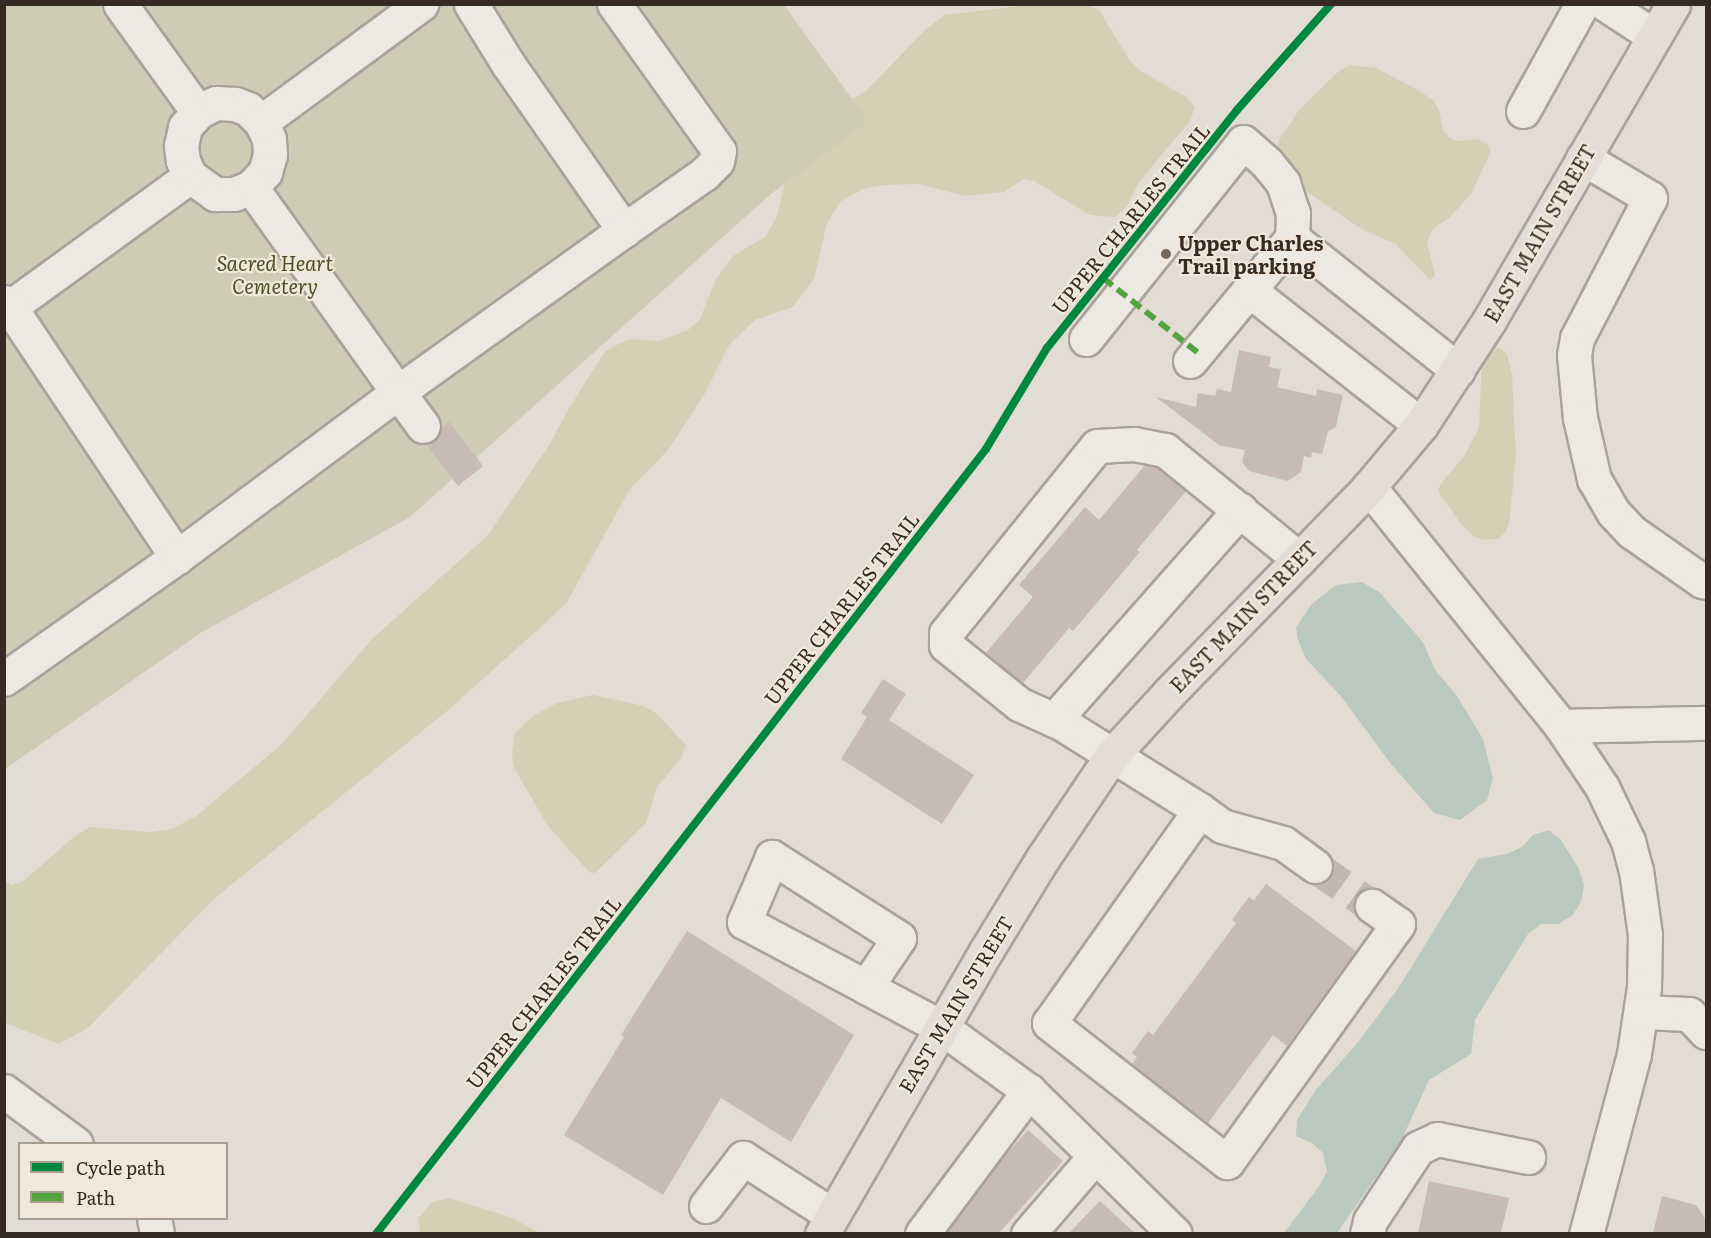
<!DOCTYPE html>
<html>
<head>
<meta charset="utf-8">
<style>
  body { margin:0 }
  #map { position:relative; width:1711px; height:1238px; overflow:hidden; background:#e3dcd2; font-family:Literata,serif }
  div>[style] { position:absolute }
  .green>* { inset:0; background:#d4d0b6 }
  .cemetery>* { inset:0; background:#cfccb5 }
  .water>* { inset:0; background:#bbc8bf }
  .building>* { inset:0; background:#c7bbb3 }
  .minor-tunnel>* { height:33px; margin-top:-16.5px; transform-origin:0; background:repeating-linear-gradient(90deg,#c1b8af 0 33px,transparent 0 49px) }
  .roads { filter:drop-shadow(2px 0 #a9a29a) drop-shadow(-2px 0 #a9a29a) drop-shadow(0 2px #a9a29a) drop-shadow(0 -2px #a9a29a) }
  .minor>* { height:33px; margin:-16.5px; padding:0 16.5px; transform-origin:16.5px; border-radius:16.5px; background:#ece8e2 }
  .major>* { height:33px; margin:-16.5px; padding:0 16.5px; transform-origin:16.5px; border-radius:16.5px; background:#e3ddd5 }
  .quiet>* { height:6px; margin-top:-3px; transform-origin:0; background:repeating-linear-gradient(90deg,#53a441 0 12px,transparent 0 18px) }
  .cycleway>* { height:8px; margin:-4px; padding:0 4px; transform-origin:4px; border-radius:4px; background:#00873e }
  .dots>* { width:16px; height:16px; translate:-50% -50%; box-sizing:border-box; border:3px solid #f2e8d9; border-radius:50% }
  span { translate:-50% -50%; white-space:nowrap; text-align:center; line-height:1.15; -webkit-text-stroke:4.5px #f2e8d9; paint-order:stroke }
  .street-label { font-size:20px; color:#372a22 }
  .poi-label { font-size:20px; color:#372a22; font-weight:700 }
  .left { translate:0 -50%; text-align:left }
  .park-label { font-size:20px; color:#4c512b; font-style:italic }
  .frame { position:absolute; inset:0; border:6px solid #372a22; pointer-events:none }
  .legend { position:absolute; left:18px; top:1142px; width:210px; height:78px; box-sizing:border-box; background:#f2e8d9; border:2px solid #a79c90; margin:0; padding:8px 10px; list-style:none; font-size:18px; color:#372a22 }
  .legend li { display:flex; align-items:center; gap:12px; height:30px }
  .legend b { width:30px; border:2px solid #a79c90 }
</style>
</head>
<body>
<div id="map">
  <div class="green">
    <i style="clip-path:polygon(1025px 5px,1089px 5px,1099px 10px,1130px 61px,1142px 72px,1185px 96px,1195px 107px,1190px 121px,1139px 182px,1127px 206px,1115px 217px,1090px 215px,1034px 181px,1023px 179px,1004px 192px,965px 196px,919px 184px,885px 185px,863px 189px,841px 201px,827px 223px,814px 279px,793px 307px,755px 320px,729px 345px,704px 395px,668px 450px,630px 489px,567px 602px,541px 627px,447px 711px,216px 897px,88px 1028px,59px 1044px,5px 1023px,4px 881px,11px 885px,22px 882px,75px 836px,90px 827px,150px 832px,172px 829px,196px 816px,282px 744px,372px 639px,487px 536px,548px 447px,568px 410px,605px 351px,629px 339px,659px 341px,688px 330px,700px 319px,715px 281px,733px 256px,766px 236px,777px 216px,795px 139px,804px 128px,866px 91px,926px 29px,945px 15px)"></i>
    <i style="clip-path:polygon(1350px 65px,1376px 68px,1416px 89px,1433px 100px,1439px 110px,1443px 130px,1448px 137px,1456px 141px,1476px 139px,1487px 143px,1491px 151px,1471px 194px,1450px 217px,1432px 230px,1427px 243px,1435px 275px,1430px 280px,1396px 244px,1363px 230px,1306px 191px,1282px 169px,1276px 151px,1279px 140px,1299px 110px,1339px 71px)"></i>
    <i style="clip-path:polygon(1495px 348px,1501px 349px,1507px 354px,1512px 374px,1516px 456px,1509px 524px,1505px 533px,1497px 539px,1484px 540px,1473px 536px,1460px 523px,1438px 491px,1440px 485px,1464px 456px,1479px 428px,1482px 359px)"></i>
    <i style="clip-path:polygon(593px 695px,644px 706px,657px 714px,686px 745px,681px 758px,657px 787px,646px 823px,595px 873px,589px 872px,548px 826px,513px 766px,512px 752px,515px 733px,533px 716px,557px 703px)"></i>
    <i style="clip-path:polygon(449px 1198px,510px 1217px,540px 1233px,420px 1233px,418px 1219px,432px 1202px)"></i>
  </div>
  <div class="cemetery">
    <i style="clip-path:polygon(5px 5px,784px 5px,868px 121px,771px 194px,410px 517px,202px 632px,5px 769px)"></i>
  </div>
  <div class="water">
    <i style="clip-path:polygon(1362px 582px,1379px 592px,1423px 642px,1435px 670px,1457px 696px,1483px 739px,1493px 778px,1487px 800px,1460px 820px,1434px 813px,1391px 764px,1340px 695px,1306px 659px,1298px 640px,1296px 627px,1312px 604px,1336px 585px)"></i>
    <i style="clip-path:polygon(1549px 830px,1561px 840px,1579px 869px,1584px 885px,1581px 902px,1572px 916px,1558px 924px,1541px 924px,1528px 934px,1475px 1020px,1471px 1054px,1429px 1080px,1401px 1141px,1337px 1233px,1284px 1233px,1320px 1185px,1327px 1171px,1323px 1153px,1312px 1143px,1296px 1136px,1297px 1120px,1315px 1091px,1359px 1041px,1399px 987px,1478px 859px,1507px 854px,1522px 847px,1533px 835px)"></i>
  </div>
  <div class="building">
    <i style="clip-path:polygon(1239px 350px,1271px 357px,1269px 367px,1281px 369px,1277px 387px,1316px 396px,1317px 389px,1343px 395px,1336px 427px,1328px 431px,1322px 454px,1312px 452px,1311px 458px,1304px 456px,1301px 472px,1288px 481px,1249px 471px,1242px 462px,1245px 450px,1219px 445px,1156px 397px,1196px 407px,1198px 393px,1215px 396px,1217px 389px,1231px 392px)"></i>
    <i style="clip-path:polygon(449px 422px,483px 466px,458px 486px,426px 444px,435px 441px,441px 428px)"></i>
    <i style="clip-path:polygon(1145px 465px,1157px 468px,1186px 491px,1137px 550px,1140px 552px,1073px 631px,1069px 628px,1023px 683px,986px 653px,1033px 597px,1019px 585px,1085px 507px,1099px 520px)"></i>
    <i style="clip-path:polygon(883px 679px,906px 694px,889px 720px,974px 775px,942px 824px,841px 759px,867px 717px,861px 713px)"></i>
    <i style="clip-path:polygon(1266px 884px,1356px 951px,1287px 1046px,1273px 1035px,1208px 1123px,1132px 1064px,1137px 1057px,1132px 1053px,1148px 1031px,1153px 1035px,1236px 923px,1232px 920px,1249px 897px,1254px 900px)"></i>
    <i style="clip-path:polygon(687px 931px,854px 1035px,791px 1142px,721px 1098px,663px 1195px,564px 1135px,624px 1037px,621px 1035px)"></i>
    <i style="clip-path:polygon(1028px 1130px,1063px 1161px,999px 1233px,946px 1233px,997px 1165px)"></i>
    <i style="clip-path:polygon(1429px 1181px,1509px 1198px,1501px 1233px,1418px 1233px)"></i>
    <i style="clip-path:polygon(1662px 1196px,1696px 1205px,1707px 1221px,1707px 1233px,1653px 1233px)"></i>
    <i style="clip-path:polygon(1100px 1201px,1135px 1233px,1069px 1233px)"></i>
  </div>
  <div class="minor-tunnel">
    <i style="left:1315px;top:866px;width:70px;rotate:35.1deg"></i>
  </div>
  <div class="roads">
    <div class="minor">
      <i style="left:120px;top:4px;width:133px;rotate:54.2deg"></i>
      <i style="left:471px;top:4px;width:70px;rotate:58.3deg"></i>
      <i style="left:508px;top:64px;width:203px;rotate:55.1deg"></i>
      <i style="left:624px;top:230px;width:98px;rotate:-35deg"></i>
      <i style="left:704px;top:174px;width:18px;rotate:-45deg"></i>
      <i style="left:717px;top:161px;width:10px;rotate:-79deg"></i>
      <i style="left:719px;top:151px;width:181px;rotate:-125.5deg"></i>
      <i style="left:1605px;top:4px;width:59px;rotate:33.1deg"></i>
      <i style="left:1523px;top:111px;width:122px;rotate:-61.1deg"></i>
      <i style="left:1583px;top:158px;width:78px;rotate:30.8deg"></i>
      <i style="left:1650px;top:198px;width:158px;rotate:117.5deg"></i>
      <i style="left:1577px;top:338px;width:17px;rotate:100deg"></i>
      <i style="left:1574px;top:355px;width:63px;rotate:84.6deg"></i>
      <i style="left:1580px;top:418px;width:63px;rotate:77.1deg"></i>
      <i style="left:1594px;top:479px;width:39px;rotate:60deg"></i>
      <i style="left:1614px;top:513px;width:26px;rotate:47deg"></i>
      <i style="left:1632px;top:532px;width:85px;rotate:35deg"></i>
      <i style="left:1702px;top:581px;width:4px;rotate:14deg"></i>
      <i style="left:190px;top:176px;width:31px;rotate:36deg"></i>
      <i style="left:215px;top:194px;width:19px"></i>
      <i style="left:234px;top:194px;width:18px;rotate:-22deg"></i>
      <i style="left:251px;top:187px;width:21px;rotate:-47deg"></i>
      <i style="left:265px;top:172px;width:18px;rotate:-74deg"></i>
      <i style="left:270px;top:155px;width:16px;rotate:-94deg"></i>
      <i style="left:269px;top:139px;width:19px;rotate:-115deg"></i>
      <i style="left:251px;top:187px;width:252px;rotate:54.4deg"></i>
      <i style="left:398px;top:392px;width:278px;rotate:-35.6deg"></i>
      <i style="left:4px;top:302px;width:8px;rotate:40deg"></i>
      <i style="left:10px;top:307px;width:223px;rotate:-36deg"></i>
      <i style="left:190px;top:176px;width:17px;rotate:-115deg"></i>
      <i style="left:183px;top:161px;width:15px;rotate:-98deg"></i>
      <i style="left:181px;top:146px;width:19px;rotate:-78deg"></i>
      <i style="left:185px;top:127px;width:20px;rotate:-49deg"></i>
      <i style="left:198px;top:112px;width:20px;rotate:-27deg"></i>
      <i style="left:216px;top:103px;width:19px;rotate:3deg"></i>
      <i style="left:235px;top:104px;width:14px;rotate:21deg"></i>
      <i style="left:248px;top:109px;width:18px;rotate:45deg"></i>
      <i style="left:261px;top:122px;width:199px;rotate:-36.4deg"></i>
      <i style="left:4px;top:311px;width:7px;rotate:-34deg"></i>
      <i style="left:10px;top:307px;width:301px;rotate:56.3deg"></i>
      <i style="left:1086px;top:339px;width:252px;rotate:-51.4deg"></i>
      <i style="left:1243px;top:142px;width:32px;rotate:41deg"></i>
      <i style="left:1267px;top:163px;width:26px;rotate:51deg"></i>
      <i style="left:1283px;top:183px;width:32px;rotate:72deg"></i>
      <i style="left:1293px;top:213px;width:25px;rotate:92deg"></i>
      <i style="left:1190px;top:361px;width:92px;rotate:-50.3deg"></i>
      <i style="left:1421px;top:425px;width:219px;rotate:-141.9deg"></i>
      <i style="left:1249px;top:290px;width:67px;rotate:-50.4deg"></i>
      <i style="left:1292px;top:238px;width:212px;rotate:38.5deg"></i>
      <i style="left:1369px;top:487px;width:307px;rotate:51.2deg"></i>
      <i style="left:1561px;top:726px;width:73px;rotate:56.1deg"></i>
      <i style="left:1602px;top:787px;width:60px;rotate:64.3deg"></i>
      <i style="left:1628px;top:841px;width:30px;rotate:75deg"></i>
      <i style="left:1636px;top:870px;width:66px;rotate:82.1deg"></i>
      <i style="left:1645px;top:935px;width:52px;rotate:91.1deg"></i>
      <i style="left:1644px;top:987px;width:68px;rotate:98.5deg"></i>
      <i style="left:1634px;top:1054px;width:186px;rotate:104.9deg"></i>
      <i style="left:4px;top:679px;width:212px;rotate:-35.2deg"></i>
      <i style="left:177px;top:557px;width:276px;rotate:-36.7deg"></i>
      <i style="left:398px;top:392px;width:42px;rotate:53.7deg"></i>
      <i style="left:1054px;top:720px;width:281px;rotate:-48.5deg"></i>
      <i style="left:1561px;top:726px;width:145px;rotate:-1.2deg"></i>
      <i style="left:1200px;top:810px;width:162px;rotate:-147.9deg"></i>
      <i style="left:1063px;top:724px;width:48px;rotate:-155.6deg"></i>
      <i style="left:1019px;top:704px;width:94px;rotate:-141.1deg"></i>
      <i style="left:946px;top:645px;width:12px;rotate:-90deg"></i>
      <i style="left:946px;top:633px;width:240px;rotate:-51.1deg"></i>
      <i style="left:1097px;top:446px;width:37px;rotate:-3deg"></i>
      <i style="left:1134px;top:444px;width:32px;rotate:11deg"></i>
      <i style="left:1165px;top:450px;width:173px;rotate:39.1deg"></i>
      <i style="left:1315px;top:866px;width:39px;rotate:-144deg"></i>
      <i style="left:1283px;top:843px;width:63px;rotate:-164.4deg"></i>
      <i style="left:1222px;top:826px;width:27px;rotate:-144deg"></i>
      <i style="left:1200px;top:810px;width:261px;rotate:125.3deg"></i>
      <i style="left:1049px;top:1023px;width:226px;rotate:38deg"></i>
      <i style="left:1227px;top:1162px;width:293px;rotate:-54.3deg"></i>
      <i style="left:1398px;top:924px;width:32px;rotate:-145deg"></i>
      <i style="left:866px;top:987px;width:59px;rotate:-56deg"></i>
      <i style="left:899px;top:938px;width:151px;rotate:-147.5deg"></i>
      <i style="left:772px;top:857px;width:71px;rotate:113.3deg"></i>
      <i style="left:744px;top:922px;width:138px;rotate:28deg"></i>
      <i style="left:866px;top:987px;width:85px;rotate:28.1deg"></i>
      <i style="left:941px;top:1027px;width:109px;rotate:36deg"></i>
      <i style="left:1029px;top:1091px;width:204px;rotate:44.4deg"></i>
      <i style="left:1641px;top:1012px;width:48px;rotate:2.4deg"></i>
      <i style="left:1689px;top:1014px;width:25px;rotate:47deg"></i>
      <i style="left:4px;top:1091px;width:89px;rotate:36.4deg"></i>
      <i style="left:706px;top:1206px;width:61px;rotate:-52.4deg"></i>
      <i style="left:743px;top:1158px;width:106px;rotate:32.6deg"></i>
      <i style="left:154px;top:1218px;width:16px;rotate:79deg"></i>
      <i style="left:922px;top:1234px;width:179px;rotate:-53.2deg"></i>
      <i style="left:1028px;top:1234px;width:103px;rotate:-49.3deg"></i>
      <i style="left:1367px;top:1234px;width:13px;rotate:-77deg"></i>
      <i style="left:1370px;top:1221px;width:87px;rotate:-56.7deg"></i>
      <i style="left:1418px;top:1148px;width:21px;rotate:-25deg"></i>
      <i style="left:1437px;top:1139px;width:93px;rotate:11.2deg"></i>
    </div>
    <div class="major">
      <i style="left:822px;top:1234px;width:327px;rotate:-59.9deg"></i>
      <i style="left:986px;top:951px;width:109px;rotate:-58.5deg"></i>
      <i style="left:1043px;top:858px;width:125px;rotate:-56.1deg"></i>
      <i style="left:1113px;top:754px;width:83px;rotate:-47.4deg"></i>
      <i style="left:1169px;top:693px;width:287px;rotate:-45.8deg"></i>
      <i style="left:1369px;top:487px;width:81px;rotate:-50deg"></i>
      <i style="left:1421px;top:425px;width:126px;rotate:-56.9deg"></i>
      <i style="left:1490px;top:319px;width:364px;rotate:-59.8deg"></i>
    </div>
  </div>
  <div class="quiet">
    <i style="left:1103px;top:278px;width:120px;rotate:38.2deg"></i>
  </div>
  <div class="cycleway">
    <i style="left:376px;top:1234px;width:994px;rotate:-52.15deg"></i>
    <i style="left:986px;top:449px;width:118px;rotate:-58.9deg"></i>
    <i style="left:1047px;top:348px;width:305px;rotate:-51.4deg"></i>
    <i style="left:1237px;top:110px;width:142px;rotate:-48.4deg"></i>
  </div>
  <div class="dots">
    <i style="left:1166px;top:254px;background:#736860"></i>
  </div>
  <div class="street-label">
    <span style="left:1130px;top:218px;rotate:-51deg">UPPER CHARLES TRAIL</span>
    <span style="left:1539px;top:233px;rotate:-60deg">EAST MAIN STREET</span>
    <span style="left:841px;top:608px;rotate:-52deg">UPPER CHARLES TRAIL</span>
    <span style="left:1243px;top:616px;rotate:-46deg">EAST MAIN STREET</span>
    <span style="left:543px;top:992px;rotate:-52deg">UPPER CHARLES TRAIL</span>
    <span style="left:955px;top:1004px;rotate:-59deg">EAST MAIN STREET</span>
  </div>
  <div class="poi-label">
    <span class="left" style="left:1178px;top:254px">Upper Charles<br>Trail parking</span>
  </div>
  <div class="park-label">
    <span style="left:275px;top:274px">Sacred Heart<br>Cemetery</span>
  </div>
  <div class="frame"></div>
  <ul class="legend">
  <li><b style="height:8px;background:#00873e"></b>Cycle path</li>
  <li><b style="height:8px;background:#53a441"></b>Path</li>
  </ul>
</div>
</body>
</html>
